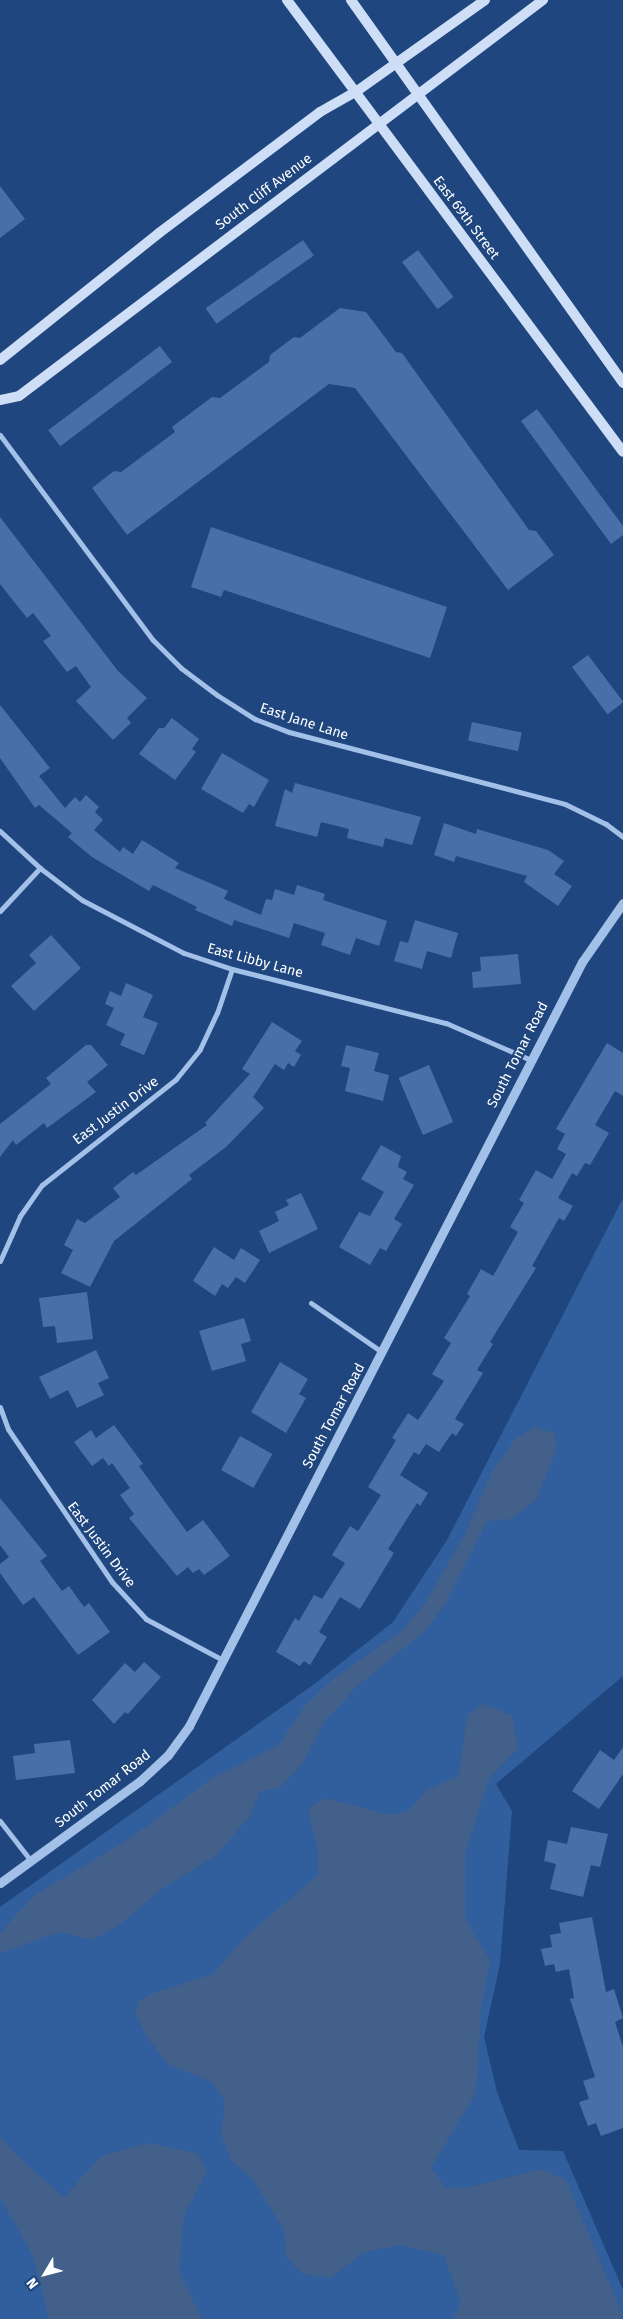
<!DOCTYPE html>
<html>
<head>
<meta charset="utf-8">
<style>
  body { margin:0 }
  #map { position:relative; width:623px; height:2319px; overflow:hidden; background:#1f467e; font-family:"Fira Sans",sans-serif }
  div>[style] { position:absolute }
  .green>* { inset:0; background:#315f9d }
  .water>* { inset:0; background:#43608a }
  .building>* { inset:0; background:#4770a8; transform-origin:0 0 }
  .minor>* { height:5px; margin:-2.5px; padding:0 2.5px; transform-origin:2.5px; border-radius:2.5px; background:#a2c0e8 }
  .tertiary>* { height:9px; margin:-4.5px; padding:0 4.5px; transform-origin:4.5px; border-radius:4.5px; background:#a2c0e8 }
  .secondary>* { height:10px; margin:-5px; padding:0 5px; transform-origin:5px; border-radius:5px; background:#cddef6 }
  span { translate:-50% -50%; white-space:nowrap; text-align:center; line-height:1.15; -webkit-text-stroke:4px #1f467e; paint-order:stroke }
  .street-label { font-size:14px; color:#fff }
  .north { position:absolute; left:20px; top:2249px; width:50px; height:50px; -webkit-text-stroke:4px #1f467e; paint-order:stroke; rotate:233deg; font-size:14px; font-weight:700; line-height:20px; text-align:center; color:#fff }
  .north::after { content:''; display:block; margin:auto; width:18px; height:22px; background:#fff; clip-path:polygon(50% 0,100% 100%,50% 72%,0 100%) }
</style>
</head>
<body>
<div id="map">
  <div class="green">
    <i style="clip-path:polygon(623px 1198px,623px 1676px,496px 1784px,512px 1811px,500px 1964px,484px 2037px,497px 2092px,519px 2150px,563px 2151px,623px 2290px,623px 2319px,0 2319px,0 1907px,313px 1685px,393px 1622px,447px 1540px)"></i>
  </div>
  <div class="water">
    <i style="clip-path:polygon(535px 1427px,554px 1433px,557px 1448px,536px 1500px,511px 1519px,487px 1521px,445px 1604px,424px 1632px,358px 1685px,325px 1721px,302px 1764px,281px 1787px,260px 1791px,250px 1816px,215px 1856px,160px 1890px,119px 1925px,92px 1940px,59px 1932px,0 1953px,0 1933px,35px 1895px,126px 1841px,213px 1778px,278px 1746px,304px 1707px,332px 1680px,403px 1630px,426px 1602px,465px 1534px,492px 1472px,515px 1439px)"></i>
    <i style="clip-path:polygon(482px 1704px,512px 1715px,518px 1748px,489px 1779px,465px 1853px,465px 1918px,490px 1961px,481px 2009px,476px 2092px,431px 2168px,446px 2188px,469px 2187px,541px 2169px,566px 2180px,622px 2314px,619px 2319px,453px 2319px,461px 2303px,444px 2255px,398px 2245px,362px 2253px,331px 2278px,302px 2274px,286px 2257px,284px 2230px,251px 2177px,232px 2161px,221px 2135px,225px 2101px,212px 2082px,168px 2064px,148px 2038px,135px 2014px,138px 2002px,149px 1995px,213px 1974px,246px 1936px,318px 1875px,318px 1850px,308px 1809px,325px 1798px,390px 1815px,409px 1811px,426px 1791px,459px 1776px,467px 1715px)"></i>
    <i style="clip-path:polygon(0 2136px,16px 2155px,64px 2197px,102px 2156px,147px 2143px,197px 2153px,207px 2171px,184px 2215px,179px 2272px,202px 2319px,49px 2319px,34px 2258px,0 2197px)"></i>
  </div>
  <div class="building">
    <i style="clip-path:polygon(0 186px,25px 219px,0 238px)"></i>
    <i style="left:303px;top:240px;width:19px;height:119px;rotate:55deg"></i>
    <i style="left:418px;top:250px;width:59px;height:20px;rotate:53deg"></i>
    <i style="clip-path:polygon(340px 308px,366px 312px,396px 352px,402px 353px,529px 530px,536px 531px,554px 555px,508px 590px,355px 388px,329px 384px,127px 535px,92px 488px,114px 471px,121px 472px,175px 432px,172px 427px,212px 397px,220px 398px,269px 362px,270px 355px,294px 337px,300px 338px)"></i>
    <i style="left:160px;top:346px;width:20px;height:140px;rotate:53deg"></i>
    <i style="clip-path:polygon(537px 409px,623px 526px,623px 535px,611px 544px,521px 421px)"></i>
    <i style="clip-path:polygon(0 517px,118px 671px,147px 698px,127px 718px,131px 723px,113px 740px,76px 701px,91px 687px,76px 666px,67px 672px,43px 641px,51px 636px,33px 613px,27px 618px,0 584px)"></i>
    <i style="clip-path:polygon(211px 527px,447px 607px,430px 658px,224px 590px,221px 597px,191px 587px)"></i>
    <i style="left:588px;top:655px;width:59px;height:20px;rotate:53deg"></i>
    <i style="clip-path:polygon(0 705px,50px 768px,39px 776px,65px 808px,75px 797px,80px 802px,86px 795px,99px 807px,95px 812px,103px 820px,94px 830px,120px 852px,123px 847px,133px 854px,142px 840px,179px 863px,175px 868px,228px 891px,224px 899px,261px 915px,266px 899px,272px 900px,275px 889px,294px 895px,297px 885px,325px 894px,323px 900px,387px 921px,379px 946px,356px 938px,350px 955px,321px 945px,325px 933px,294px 923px,289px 938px,234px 920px,232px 926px,195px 910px,197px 907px,153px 885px,149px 891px,92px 857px,68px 837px,72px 833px,39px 805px,35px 808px,0 758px)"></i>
    <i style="clip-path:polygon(172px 718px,199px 739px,192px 749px,196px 752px,175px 780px,139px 754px,159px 728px,164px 728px)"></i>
    <i style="left:472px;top:722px;width:51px;height:19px;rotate:12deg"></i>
    <i style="clip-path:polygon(222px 753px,269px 780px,254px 807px,249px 804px,243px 813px,201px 789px)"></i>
    <i style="clip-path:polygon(295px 783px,421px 817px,412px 845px,385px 838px,383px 847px,347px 838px,349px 829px,321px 822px,317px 837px,275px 826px,285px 789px,292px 793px)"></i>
    <i style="clip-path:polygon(444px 823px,476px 834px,477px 829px,548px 850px,564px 861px,554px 874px,572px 886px,558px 906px,524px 882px,527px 876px,456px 856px,454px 862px,434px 855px)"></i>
    <i style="clip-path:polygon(415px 920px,458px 933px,451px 958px,427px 951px,422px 969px,394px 961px,400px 941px,408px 943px)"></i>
    <i style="clip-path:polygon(51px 935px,81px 968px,34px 1011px,11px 986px,36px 963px,29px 955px)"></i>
    <i style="clip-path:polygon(518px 954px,521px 984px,473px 988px,472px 972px,481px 971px,480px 957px)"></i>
    <i style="clip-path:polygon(126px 983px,153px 995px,143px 1017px,158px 1023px,144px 1055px,120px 1045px,125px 1034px,106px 1025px,114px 1008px,105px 1004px,110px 991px,121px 996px)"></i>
    <i style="clip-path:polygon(272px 1022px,302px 1041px,295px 1051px,301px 1055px,294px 1067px,288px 1063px,284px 1070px,275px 1064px,253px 1097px,264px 1108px,226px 1147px,189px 1175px,192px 1179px,114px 1241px,90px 1287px,61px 1273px,73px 1250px,64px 1245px,77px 1219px,85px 1223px,120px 1197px,113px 1188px,133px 1172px,136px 1175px,207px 1125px,205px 1123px,250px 1074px,242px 1069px)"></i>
    <i style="clip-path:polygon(607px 1043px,623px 1053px,623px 1096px,615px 1091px,595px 1125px,609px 1133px,590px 1165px,585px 1163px,577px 1176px,572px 1173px,558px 1198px,573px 1206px,564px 1221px,559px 1218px,532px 1266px,536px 1268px,490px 1342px,493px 1344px,477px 1370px,483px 1373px,455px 1419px,464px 1424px,456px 1436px,452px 1433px,439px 1452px,426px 1444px,419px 1455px,414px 1452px,400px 1475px,428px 1493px,420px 1506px,417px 1503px,388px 1549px,394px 1553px,360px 1609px,340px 1597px,319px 1632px,327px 1637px,310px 1665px,304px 1661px,300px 1666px,276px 1652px,295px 1618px,299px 1621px,314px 1595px,322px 1599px,345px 1563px,332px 1555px,350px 1526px,358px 1531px,381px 1495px,368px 1487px,396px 1440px,392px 1438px,408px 1413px,418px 1420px,444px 1381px,432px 1374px,451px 1343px,444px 1338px,470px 1296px,467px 1294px,481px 1269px,493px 1276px,518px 1232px,510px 1227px,524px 1203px,519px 1200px,536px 1170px,552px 1179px,566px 1154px,557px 1149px,565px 1134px,556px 1129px)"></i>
    <i style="clip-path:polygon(86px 1045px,91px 1045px,108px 1065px,87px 1082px,96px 1092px,47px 1128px,44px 1123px,16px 1145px,13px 1140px,0 1157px,0 1124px,51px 1084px,46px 1078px)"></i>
    <i style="clip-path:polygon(346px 1045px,379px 1053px,374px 1071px,389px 1075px,383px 1101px,345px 1091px,350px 1068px,341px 1066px)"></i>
    <i style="left:429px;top:1065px;width:62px;height:33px;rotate:67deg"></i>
    <i style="clip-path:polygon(381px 1145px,401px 1156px,398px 1167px,407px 1172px,403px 1179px,414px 1185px,394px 1219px,402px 1224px,386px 1251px,380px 1248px,370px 1265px,339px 1247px,359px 1212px,370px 1216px,384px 1192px,361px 1179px)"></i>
    <i style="clip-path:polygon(301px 1193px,318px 1229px,269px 1253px,259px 1231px,279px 1221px,275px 1212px,289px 1205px,286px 1200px)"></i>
    <i style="clip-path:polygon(214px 1247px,234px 1260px,241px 1248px,260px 1260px,245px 1283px,236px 1277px,228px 1288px,222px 1284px,215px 1296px,193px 1281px)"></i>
    <i style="clip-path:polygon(87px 1292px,93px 1339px,57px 1343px,55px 1326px,43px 1327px,39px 1298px)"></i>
    <i style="clip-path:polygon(244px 1318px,251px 1341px,241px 1344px,246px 1361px,212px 1371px,199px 1331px)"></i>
    <i style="clip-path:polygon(96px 1350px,109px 1378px,98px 1383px,104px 1395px,77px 1408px,68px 1390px,50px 1399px,39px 1377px)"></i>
    <i style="clip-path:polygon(280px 1362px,308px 1379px,299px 1394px,306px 1398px,286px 1433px,251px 1412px)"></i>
    <i style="clip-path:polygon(114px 1425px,143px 1464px,139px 1466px,187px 1532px,203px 1520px,230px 1556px,204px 1575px,199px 1569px,193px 1573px,188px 1567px,177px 1576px,129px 1518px,134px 1514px,120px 1495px,130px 1488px,112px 1463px,109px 1466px,103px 1458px,92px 1466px,74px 1442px,91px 1430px,96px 1438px)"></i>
    <i style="left:240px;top:1436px;width:37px;height:39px;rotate:29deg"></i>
    <i style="clip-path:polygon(0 1498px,47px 1556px,40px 1561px,62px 1591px,69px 1586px,84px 1607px,89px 1603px,110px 1632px,78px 1655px,34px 1597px,23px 1605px,0 1573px,0 1564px,9px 1557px,0 1545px)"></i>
    <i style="clip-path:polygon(144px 1662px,161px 1677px,128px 1714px,125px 1712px,114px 1724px,92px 1700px,125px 1663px,135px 1672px)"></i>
    <i style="clip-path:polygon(70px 1740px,75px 1773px,16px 1780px,13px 1756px,35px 1753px,34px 1744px)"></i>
    <i style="clip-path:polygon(623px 1747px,623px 1774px,599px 1809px,572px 1791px,600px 1750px,614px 1760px)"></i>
    <i style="clip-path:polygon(571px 1827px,608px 1834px,600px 1867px,591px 1865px,583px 1897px,550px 1889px,556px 1864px,544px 1861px,548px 1840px,567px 1844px)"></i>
    <i style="clip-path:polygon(592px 1917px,606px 1992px,614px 1989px,623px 2018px,615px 2022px,623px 2047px,623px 2128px,601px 2136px,596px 2123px,588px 2126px,579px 2102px,589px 2099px,583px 2081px,595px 2077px,570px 1999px,574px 1998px,569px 1969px,556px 1972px,554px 1964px,545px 1966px,541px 1949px,552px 1947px,550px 1935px,561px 1933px,559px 1923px)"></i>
  </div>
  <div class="minor">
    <i style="left:0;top:435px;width:256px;rotate:53.3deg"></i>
    <i style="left:153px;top:640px;width:40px;rotate:45deg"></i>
    <i style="left:181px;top:668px;width:45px;rotate:36.9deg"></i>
    <i style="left:217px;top:695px;width:45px;rotate:32.3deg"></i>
    <i style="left:255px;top:719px;width:36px;rotate:21deg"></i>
    <i style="left:289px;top:732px;width:285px;rotate:14.6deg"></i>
    <i style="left:565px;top:804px;width:46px;rotate:26deg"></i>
    <i style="left:606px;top:824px;width:21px;rotate:37deg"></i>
    <i style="left:0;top:831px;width:54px;rotate:42.8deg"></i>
    <i style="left:40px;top:868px;width:53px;rotate:37.3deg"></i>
    <i style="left:82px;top:900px;width:115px;rotate:27.5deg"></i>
    <i style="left:184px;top:953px;width:51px;rotate:18.4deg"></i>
    <i style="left:232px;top:969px;width:221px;rotate:14.2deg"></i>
    <i style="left:446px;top:1023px;width:93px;rotate:23.5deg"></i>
    <i style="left:0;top:911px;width:59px;rotate:-47.1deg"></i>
    <i style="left:0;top:1261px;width:49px;rotate:-66deg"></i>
    <i style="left:20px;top:1216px;width:38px;rotate:-55deg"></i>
    <i style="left:42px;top:1185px;width:171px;rotate:-38.3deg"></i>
    <i style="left:176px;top:1079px;width:38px;rotate:-51deg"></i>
    <i style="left:200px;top:1049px;width:40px;rotate:-65deg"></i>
    <i style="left:217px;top:1013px;width:46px;rotate:-71.2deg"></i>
    <i style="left:311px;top:1303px;width:86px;rotate:34.6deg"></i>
    <i style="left:0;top:1407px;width:23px;rotate:70deg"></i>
    <i style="left:8px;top:1429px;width:185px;rotate:55.8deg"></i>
    <i style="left:112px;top:1582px;width:50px;rotate:47.4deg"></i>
    <i style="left:146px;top:1619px;width:85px;rotate:28.1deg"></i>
    <i style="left:0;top:1821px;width:51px;rotate:52.2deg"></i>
  </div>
  <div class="tertiary">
    <i style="left:0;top:1883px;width:173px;rotate:-36.1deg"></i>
    <i style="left:140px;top:1781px;width:38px;rotate:-43deg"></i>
    <i style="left:168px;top:1755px;width:36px;rotate:-54deg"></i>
    <i style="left:189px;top:1726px;width:859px;rotate:-62.78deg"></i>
    <i style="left:582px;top:962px;width:72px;rotate:-55.2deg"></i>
  </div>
  <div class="secondary">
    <i style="left:287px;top:0;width:563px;rotate:53.37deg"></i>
    <i style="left:351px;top:0;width:470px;rotate:54.6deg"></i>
    <i style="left:0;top:360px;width:203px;rotate:-38.6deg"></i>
    <i style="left:159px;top:233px;width:201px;rotate:-36.9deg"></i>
    <i style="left:320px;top:112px;width:43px;rotate:-29.6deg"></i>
    <i style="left:357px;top:91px;width:157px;rotate:-35.4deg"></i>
    <i style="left:0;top:400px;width:19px;rotate:-12deg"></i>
    <i style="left:19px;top:396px;width:657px;rotate:-37.08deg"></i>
  </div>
  <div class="street-label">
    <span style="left:264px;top:192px;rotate:-37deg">South Cliff Avenue</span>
    <span style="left:466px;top:218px;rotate:53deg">East 69th Street</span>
    <span style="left:304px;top:722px;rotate:18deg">East Jane Lane</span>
    <span style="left:255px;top:961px;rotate:15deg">East Libby Lane</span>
    <span style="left:518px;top:1055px;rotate:-63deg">South Tomar Road</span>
    <span style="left:116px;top:1111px;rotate:-37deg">East Justin Drive</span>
    <span style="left:334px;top:1416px;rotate:-62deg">South Tomar Road</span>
    <span style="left:101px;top:1545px;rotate:53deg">East Justin Drive</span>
    <span style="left:103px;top:1789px;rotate:-38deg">South Tomar Road</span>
  </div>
  <div class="north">N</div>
</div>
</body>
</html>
